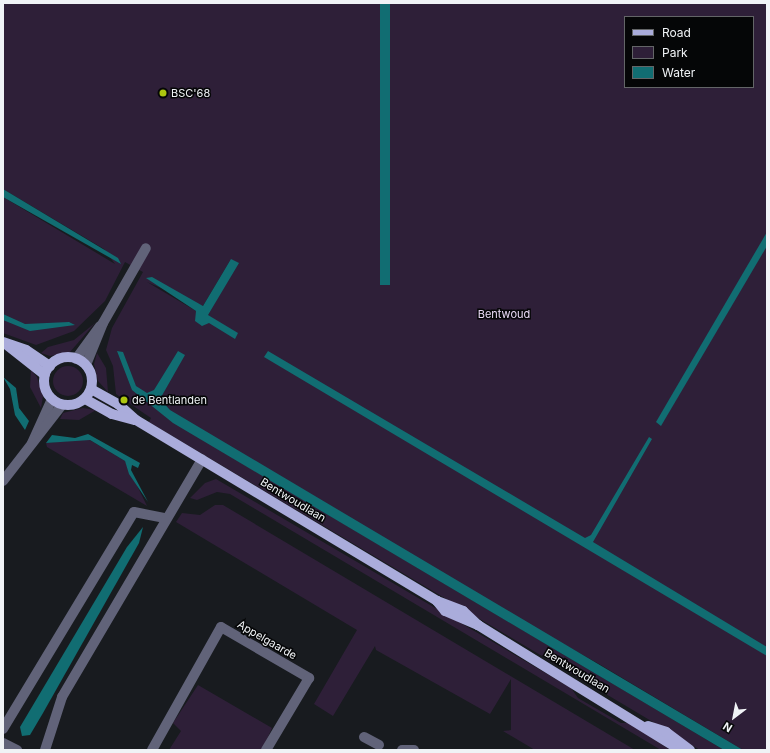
<!DOCTYPE html>
<html>
<head>
<meta charset="utf-8">
<style>
  body { margin:0 }
  #map { position:relative; width:770px; height:753px; overflow:hidden; background:#181b1f; font-family:Inter,sans-serif }
  div>[style] { position:absolute }
  .green>* { inset:0; background:#2e1f38 }
  .round { border-radius:50% }
  .water>* { inset:0; background:#116d72; transform-origin:0 0 }
  .minor>* { height:10px; margin:-5px; padding:0 5px; transform-origin:5px; border-radius:5px; background:#616379 }
  .major>* { height:10px; margin:-5px; padding:0 5px; transform-origin:5px; border-radius:5px; background:#aaacdb }
  .major>.ring { margin:-5px; padding:0; box-sizing:content-box; background:none; border:10px solid #aaacdb; border-radius:50% }
  .dots>* { width:11px; height:11px; translate:-50% -50%; box-sizing:border-box; border:2px solid #050607; border-radius:50% }
  span { translate:-50% -50%; white-space:nowrap; text-align:center; line-height:1.15; -webkit-text-stroke:3px #050607; paint-order:stroke }
  .poi-label { font-size:11px; color:#f0f3f6 }
  .left { translate:0 -50%; text-align:left }
  .park-label { font-size:11px; color:#e9d9f6 }
  .street-label { font-size:11px; color:#f0f3f6 }
  .frame { position:absolute; inset:0; border:4px solid #f0f3f6; pointer-events:none }
  .legend { position:absolute; left:624px; top:16px; width:130px; height:72px; box-sizing:border-box; background:#050607; border:1px solid #636567; margin:0; padding:5px 7px; list-style:none; font-size:12px; color:#f0f3f6 }
  .legend li { display:flex; align-items:center; gap:8px; height:20px }
  .legend b { width:20px; border:1px solid #636567 }
  .north { position:absolute; left:714px; top:697px; width:40px; height:40px; -webkit-text-stroke:3px #050607; paint-order:stroke; rotate:212deg; font-size:11px; font-weight:700; line-height:16px; text-align:center; color:#f0f3f6 }
  .north::after { content:''; display:block; margin:auto; width:14px; height:18px; background:#f0f3f6; clip-path:polygon(50% 0,100% 100%,50% 72%,0 100%) }
</style>
</head>
<body>
<div id="map">
  <div class="green">
    <i style="clip-path:polygon(evenodd,3px 3px,767px 3px,767px 750px,743px 750px,599px 664px,216px 448px,724px 750px,700px 750px,149px 422px,151px 418px,145px 414px,116px 394px,113px 366px,106px 350px,112px 328px,143px 272px,125px 262px,105px 301px,74px 331px,36px 345px,3px 333px,3px 197px,115px 264px,104px 249px,3px 189px,3px 3px,625px 17px,753px 17px,753px 87px,625px 87px,625px 17px,3px 3px,231px 259px,198px 318px,196px 311px,147px 282px,203px 306px,231px 259px)"></i>
    <i style="clip-path:polygon(95px 323px,70px 352px,50px 356px,41px 353px,48px 347px,74px 340px)"></i>
    <i style="clip-path:polygon(97px 353px,106px 368px,108px 392px,98px 381px,94px 364px)"></i>
    <i class="round" style="left:53px;top:366px;width:30px;height:30px"></i>
    <i style="clip-path:polygon(31px 370px,37px 377px,43px 396px,41px 408px,30px 387px)"></i>
    <i style="clip-path:polygon(83px 408px,96px 410px,79px 420px,60px 419px,63px 413px)"></i>
    <i style="clip-path:polygon(88px 439px,125px 461px,147px 506px,47px 447px,46px 443px)"></i>
    <i style="clip-path:polygon(216px 479px,571px 688px,578px 698px,621px 723px,630px 723px,670px 750px,661px 750px,230px 494px,217px 492px,197px 500px,190px 498px,205px 483px)"></i>
    <i style="clip-path:polygon(215px 505px,223px 505px,635px 750px,535px 750px,503px 731px,511px 730px,511px 679px,490px 714px,376px 650px,375px 646px,333px 716px,314px 704px,357px 630px,176px 522px,182px 513px,200px 515px)"></i>
    <i style="clip-path:polygon(198px 685px,272px 728px,262px 750px,169px 750px,181px 731px,173px 723px)"></i>
  </div>
  <div class="water">
    <i style="left:380px;top:3px;width:10px;height:282px"></i>
    <i style="clip-path:polygon(3px 189px,118px 258px,121px 264px,3px 197px)"></i>
    <i style="clip-path:polygon(767px 232px,767px 246px,661px 426px,656px 422px)"></i>
    <i style="clip-path:polygon(231px 259px,239px 263px,208px 315px,238px 333px,235px 339px,209px 323px,202px 326px,195px 321px,196px 311px,146px 278px,152px 277px,203px 306px)"></i>
    <i style="clip-path:polygon(3px 314px,25px 324px,69px 322px,75px 325px,30px 331px,3px 320px)"></i>
    <i style="clip-path:polygon(117px 351px,123px 352px,136px 386px,147px 393px,154px 390px,178px 351px,185px 355px,160px 399px,170px 410px,743px 750px,724px 750px,173px 423px,132px 390px)"></i>
    <i style="clip-path:polygon(268px 351px,585px 538px,591px 535px,649px 437px,652px 439px,593px 542px,767px 647px,767px 656px,264px 357px)"></i>
    <i style="clip-path:polygon(3px 377px,16px 388px,19px 408px,29px 421px,25px 430px,15px 415px,10px 389px)"></i>
    <i style="clip-path:polygon(88px 434px,140px 463px,138px 468px,132px 465px,131px 470px,148px 502px,129px 474px,125px 461px,90px 440px,46px 443px,52px 435px,75px 438px)"></i>
    <i style="clip-path:polygon(143px 527px,139px 543px,43px 713px,30px 735px,22px 736px,20px 727px,127px 547px)"></i>
  </div>
  <div class="minor">
    <i style="left:76px;top:359px;width:41px;rotate:-54deg"></i>
    <i style="left:86px;top:365px;width:45px;rotate:-68deg"></i>
    <i style="left:103px;top:323px;width:86px;rotate:-60.2deg"></i>
    <i style="left:32px;top:443px;width:48px;rotate:-65.6deg"></i>
    <i style="left:3px;top:481px;width:96px;rotate:-52.2deg"></i>
    <i style="left:3px;top:729px;width:253px;rotate:-58.9deg"></i>
    <i style="left:134px;top:512px;width:33px;rotate:11deg"></i>
    <i style="left:364px;top:737px;width:17px;rotate:28deg"></i>
    <i style="left:3px;top:743px;width:16px;rotate:27deg"></i>
    <i style="left:45px;top:750px;width:56px;rotate:-72.2deg"></i>
    <i style="left:62px;top:697px;width:276px;rotate:-59.5deg"></i>
    <i style="left:152px;top:750px;width:141px;rotate:-60.7deg"></i>
    <i style="left:221px;top:627px;width:102px;rotate:30.1deg"></i>
    <i style="left:309px;top:678px;width:84px;rotate:120.8deg"></i>
    <i style="left:402px;top:750px;width:12px"></i>
  </div>
  <div class="major">
    <i style="left:3px;top:342px;width:24px;rotate:19deg"></i>
    <i style="left:26px;top:350px;width:29px;rotate:34deg"></i>
    <i style="left:7px;top:345px;width:48px;rotate:38.3deg"></i>
    <i class="ring" style="left:44px;top:357px;width:38px;height:38px"></i>
    <i style="left:91px;top:389px;width:31px;rotate:29deg"></i>
    <i style="left:118px;top:404px;width:24px;rotate:42deg"></i>
    <i style="left:136px;top:420px;width:351px;rotate:31deg"></i>
    <i style="left:437px;top:601px;width:28px;rotate:21deg"></i>
    <i style="left:463px;top:611px;width:21px;rotate:43deg"></i>
    <i style="left:85px;top:399px;width:31px;rotate:29deg"></i>
    <i style="left:112px;top:414px;width:23px;rotate:15deg"></i>
    <i style="left:437px;top:601px;width:13px;rotate:51deg"></i>
    <i style="left:445px;top:611px;width:36px;rotate:23deg"></i>
    <i style="left:478px;top:625px;width:238px;rotate:31.7deg"></i>
    <i style="left:648px;top:726px;width:19px;rotate:18deg"></i>
    <i style="left:666px;top:732px;width:30px;rotate:37deg"></i>
  </div>
  <div class="dots">
    <i style="left:163px;top:93px;background:#adc60f"></i>
    <i style="left:124px;top:400px;background:#adc60f"></i>
  </div>
  <div class="poi-label">
    <span class="left" style="left:171px;top:93px">BSC'68</span>
    <span class="left" style="left:132px;top:400px">de Bentlanden</span>
  </div>
  <div class="park-label">
    <span style="left:504px;top:314px">Bentwoud</span>
  </div>
  <div class="street-label">
    <span style="left:293px;top:500px;rotate:31deg">Bentwoudlaan</span>
    <span style="left:267px;top:640px;rotate:30deg">Appelgaarde</span>
    <span style="left:577px;top:671px;rotate:31deg">Bentwoudlaan</span>
  </div>
  <div class="frame"></div>
  <ul class="legend">
  <li><b style="height:5px;background:#aaacdb"></b>Road</li>
  <li><b style="height:11px;background:#2e1f38"></b>Park</li>
  <li><b style="height:11px;background:#116d72"></b>Water</li>
  </ul>
  <div class="north">N</div>
</div>
</body>
</html>
